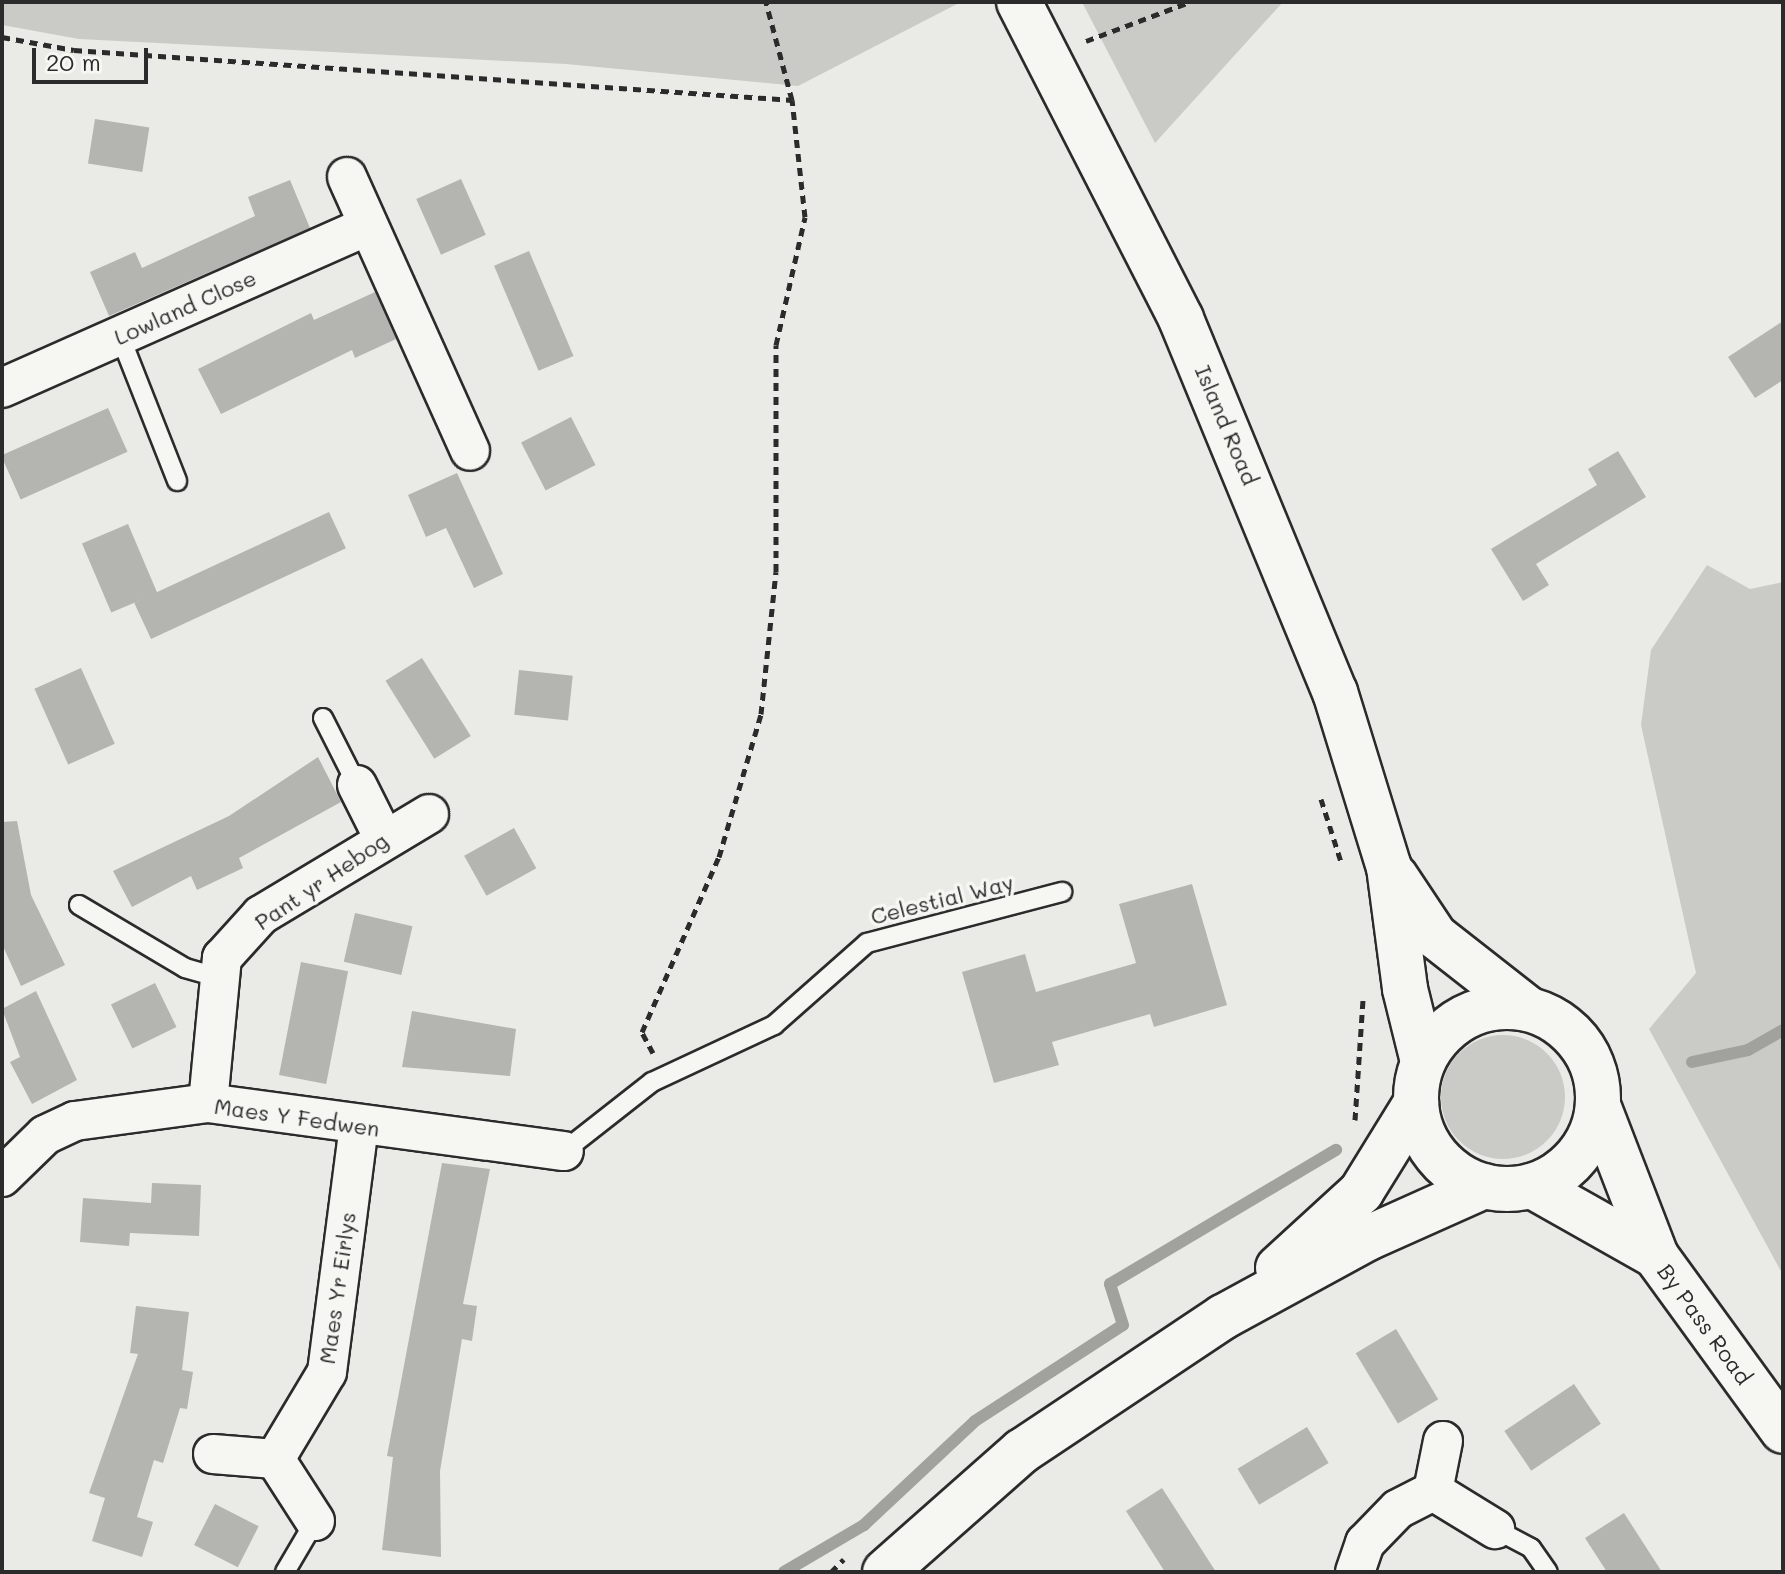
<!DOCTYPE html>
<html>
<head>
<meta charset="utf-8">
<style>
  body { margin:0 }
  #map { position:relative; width:1785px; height:1574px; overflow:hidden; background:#eaeae6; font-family:Mali,sans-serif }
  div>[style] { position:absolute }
  .green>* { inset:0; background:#cacac7 }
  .round { border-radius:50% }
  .stream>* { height:12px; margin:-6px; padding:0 6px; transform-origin:6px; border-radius:6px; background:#a1a19e }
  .building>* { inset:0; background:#b4b4b1; transform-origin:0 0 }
  .path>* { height:5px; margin-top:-2.5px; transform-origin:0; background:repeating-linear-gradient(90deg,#2b2b2b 0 8px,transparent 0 14px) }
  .roads { filter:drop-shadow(2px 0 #2b2b2b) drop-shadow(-2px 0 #2b2b2b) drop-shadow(0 2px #2b2b2b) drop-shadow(0 -2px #2b2b2b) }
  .lane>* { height:18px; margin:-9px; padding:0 9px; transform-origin:9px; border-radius:9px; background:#f6f6f2 }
  .street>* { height:38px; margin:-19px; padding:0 19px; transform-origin:19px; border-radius:19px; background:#f6f6f2 }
  .secondary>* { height:44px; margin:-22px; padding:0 22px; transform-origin:22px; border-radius:22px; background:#f6f6f2 }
  .primary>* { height:44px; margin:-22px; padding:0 22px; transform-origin:22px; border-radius:22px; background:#f6f6f2 }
  .primary>.ring { margin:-22px; padding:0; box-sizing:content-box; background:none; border:44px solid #f6f6f2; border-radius:50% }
  span { translate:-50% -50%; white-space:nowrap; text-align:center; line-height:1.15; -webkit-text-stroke:7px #f6f6f2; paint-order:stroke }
  .street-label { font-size:22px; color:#2b2b2b }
  .frame { position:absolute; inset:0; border:4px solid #2b2b2b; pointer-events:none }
  .scale { position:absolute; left:32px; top:48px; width:116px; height:36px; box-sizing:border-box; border:4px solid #2b2b2b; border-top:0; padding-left:10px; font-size:24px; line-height:28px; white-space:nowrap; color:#2b2b2b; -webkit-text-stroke:6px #f6f6f2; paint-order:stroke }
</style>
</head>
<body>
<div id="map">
  <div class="green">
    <i style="clip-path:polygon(2px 2px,956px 2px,957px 4px,798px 86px,566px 64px,79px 39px,2px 25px)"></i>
    <i style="clip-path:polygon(1082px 2px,1283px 2px,1155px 143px)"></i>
    <i style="clip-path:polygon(1707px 565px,1750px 589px,1783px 582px,1783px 1275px,1649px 1029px,1696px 973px,1641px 725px,1651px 650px)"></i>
    <i class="round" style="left:1441px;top:1035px;width:124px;height:124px"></i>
  </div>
  <div class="stream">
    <i style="left:1692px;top:1062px;width:57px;rotate:-12.1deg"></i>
    <i style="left:1748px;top:1050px;width:40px;rotate:-29.7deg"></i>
    <i style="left:784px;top:1572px;width:93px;rotate:-30.4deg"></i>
    <i style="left:864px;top:1525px;width:152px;rotate:-43.1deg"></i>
    <i style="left:975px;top:1421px;width:176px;rotate:-33deg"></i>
    <i style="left:1123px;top:1325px;width:43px;rotate:-107.6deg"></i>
    <i style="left:1110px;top:1284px;width:263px;rotate:-30.7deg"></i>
  </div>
  <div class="building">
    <i style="left:95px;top:119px;width:55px;height:45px;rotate:9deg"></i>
    <i style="left:461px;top:179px;width:61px;height:49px;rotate:66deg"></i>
    <i style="clip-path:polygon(290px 180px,310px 228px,109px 316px,90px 272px,135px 252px,142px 268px,255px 216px,248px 197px)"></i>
    <i style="left:529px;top:251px;width:114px;height:38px;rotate:67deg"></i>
    <i style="clip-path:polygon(375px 292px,396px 339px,355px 358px,352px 350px,221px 414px,198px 369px,311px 313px,314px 320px)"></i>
    <i style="clip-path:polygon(1783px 321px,1783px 380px,1755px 398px,1728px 357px)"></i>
    <i style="left:108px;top:408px;width:48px;height:117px;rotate:66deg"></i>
    <i style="left:571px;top:417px;width:54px;height:56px;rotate:63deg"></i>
    <i style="clip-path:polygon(1618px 451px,1646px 497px,1536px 564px,1549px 585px,1523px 601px,1491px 549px,1597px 485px,1588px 469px)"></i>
    <i style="clip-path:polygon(457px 473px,503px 574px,474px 588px,446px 528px,426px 537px,408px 495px)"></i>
    <i style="left:329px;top:512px;width:40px;height:215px;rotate:65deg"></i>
    <i style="left:128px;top:524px;width:75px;height:50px;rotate:67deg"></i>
    <i style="left:422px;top:658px;width:92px;height:43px;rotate:58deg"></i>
    <i style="left:81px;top:668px;width:83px;height:51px;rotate:66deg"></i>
    <i style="left:519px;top:670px;width:54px;height:45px;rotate:6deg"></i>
    <i style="clip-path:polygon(318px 757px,341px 802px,239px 858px,243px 868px,197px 890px,191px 876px,132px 907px,113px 871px,229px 816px)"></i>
    <i style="clip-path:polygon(17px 821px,31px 895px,65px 965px,21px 986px,2px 944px,2px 822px)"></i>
    <i style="left:514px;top:828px;width:46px;height:57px;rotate:61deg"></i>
    <i style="clip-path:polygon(1192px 884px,1227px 1005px,1154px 1027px,1150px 1014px,1052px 1042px,1059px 1065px,994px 1083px,962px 972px,1025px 954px,1036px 992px,1136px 963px,1119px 904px)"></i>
    <i style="left:355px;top:913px;width:59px;height:50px;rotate:13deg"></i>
    <i style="left:301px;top:962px;width:48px;height:115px;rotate:11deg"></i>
    <i style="left:155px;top:983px;width:49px;height:49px;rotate:64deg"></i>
    <i style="clip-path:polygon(36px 991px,77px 1080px,32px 1104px,10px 1062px,20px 1057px,2px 1009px)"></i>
    <i style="clip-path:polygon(412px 1011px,516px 1029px,510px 1076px,402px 1067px)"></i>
    <i style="clip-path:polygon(442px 1163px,490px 1169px,463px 1304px,477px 1306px,472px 1341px,462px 1339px,440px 1471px,441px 1557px,382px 1550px,393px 1457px,387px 1456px)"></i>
    <i style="clip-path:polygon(152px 1183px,201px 1185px,199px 1236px,130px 1233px,129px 1246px,80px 1242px,83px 1198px,151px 1203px)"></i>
    <i style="clip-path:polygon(136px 1306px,189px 1312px,182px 1370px,193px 1372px,187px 1409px,180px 1408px,163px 1463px,154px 1460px,137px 1517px,153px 1522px,142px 1557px,92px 1541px,105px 1498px,89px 1493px,138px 1354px,130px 1353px)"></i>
    <i style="left:1396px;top:1329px;width:82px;height:47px;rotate:59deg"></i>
    <i style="left:1574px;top:1384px;width:48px;height:84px;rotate:56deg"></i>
    <i style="left:1307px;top:1427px;width:42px;height:81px;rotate:59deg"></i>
    <i style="clip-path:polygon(1162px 1488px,1216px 1572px,1165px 1572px,1126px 1511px)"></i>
    <i style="left:215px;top:1504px;width:49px;height:46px;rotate:27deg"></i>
    <i style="clip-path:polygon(1624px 1513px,1662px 1572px,1607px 1572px,1585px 1538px)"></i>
  </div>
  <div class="path">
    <i style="left:2px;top:37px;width:73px;rotate:10.2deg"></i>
    <i style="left:74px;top:50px;width:720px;rotate:3.98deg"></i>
    <i style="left:792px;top:100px;width:101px;rotate:-104.9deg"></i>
    <i style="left:1086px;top:41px;width:111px;rotate:-20.6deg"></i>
    <i style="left:1321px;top:799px;width:69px;rotate:72.3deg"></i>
    <i style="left:653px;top:1053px;width:24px;rotate:-118deg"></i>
    <i style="left:642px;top:1032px;width:191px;rotate:-66.3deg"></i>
    <i style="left:719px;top:857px;width:149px;rotate:-73.6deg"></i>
    <i style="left:761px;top:714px;width:143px;rotate:-84deg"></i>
    <i style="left:776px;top:572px;width:227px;rotate:-90deg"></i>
    <i style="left:776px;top:345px;width:131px;rotate:-77.2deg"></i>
    <i style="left:805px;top:217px;width:118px;rotate:-96.3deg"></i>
    <i style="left:1355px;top:1120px;width:121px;rotate:-86.2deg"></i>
    <i style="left:831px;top:1572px;width:18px;rotate:-45deg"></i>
  </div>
  <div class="roads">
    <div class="lane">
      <i style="left:120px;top:336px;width:156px;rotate:68.5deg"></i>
      <i style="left:323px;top:718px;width:75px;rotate:63.1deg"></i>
      <i style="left:79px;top:905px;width:123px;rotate:30.7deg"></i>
      <i style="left:185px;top:968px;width:36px;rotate:16deg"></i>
      <i style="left:564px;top:1151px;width:112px;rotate:-38.1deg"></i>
      <i style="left:652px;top:1082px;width:135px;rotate:-25deg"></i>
      <i style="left:774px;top:1025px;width:124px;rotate:-41.4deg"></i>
      <i style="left:867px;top:943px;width:202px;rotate:-14.7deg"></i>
      <i style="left:1495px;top:1529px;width:41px;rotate:27.8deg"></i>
      <i style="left:1531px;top:1548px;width:29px;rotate:55deg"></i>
      <i style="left:285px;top:1572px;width:59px;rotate:-59.5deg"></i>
    </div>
    <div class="street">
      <i style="left:347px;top:177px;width:300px;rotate:65.8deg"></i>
      <i style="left:2px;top:388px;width:400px;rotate:-23.9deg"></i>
      <i style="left:357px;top:785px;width:58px;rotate:63.4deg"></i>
      <i style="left:208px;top:1103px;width:146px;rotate:-84.5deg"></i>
      <i style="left:222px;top:958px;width:58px;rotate:-47.8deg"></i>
      <i style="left:261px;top:915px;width:196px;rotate:-31deg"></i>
      <i style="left:2px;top:1177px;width:60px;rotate:-44.3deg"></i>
      <i style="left:45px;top:1135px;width:33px;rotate:-25deg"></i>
      <i style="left:75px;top:1121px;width:134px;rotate:-7.7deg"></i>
      <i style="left:208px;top:1103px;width:359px;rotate:7.7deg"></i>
      <i style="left:213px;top:1454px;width:62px;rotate:4.6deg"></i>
      <i style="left:1433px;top:1491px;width:51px;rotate:-78.7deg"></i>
      <i style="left:315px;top:1521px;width:74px;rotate:-122.8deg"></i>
      <i style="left:275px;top:1459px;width:101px;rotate:-59.1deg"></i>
      <i style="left:327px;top:1372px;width:247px;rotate:-82.6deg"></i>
      <i style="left:1355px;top:1572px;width:31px;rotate:-71deg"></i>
      <i style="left:1365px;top:1543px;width:47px;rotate:-45.9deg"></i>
      <i style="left:1398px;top:1509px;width:39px;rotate:-27deg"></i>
      <i style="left:1433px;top:1491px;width:73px;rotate:31.5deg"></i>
    </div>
    <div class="secondary">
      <i style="left:1278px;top:1268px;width:113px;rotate:-42.5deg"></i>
      <i style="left:1361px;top:1192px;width:105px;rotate:-58.3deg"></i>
      <i style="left:885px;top:1572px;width:183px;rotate:-41.5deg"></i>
      <i style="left:1022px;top:1451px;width:242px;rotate:-33.7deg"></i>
      <i style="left:1223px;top:1317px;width:165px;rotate:-28.6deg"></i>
      <i style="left:1368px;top:1238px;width:127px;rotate:-24.1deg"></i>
    </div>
    <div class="primary">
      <i style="left:1019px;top:2px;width:356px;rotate:62.9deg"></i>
      <i style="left:1181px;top:319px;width:404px;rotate:67.6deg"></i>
      <i style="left:1335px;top:692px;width:183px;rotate:72.9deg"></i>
      <i style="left:1389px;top:867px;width:123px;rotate:82.5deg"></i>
      <i style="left:1405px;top:989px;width:75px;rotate:76.1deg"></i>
      <i style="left:1395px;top:876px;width:72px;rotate:56.3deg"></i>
      <i style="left:1435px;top:936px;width:118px;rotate:38.1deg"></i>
      <i class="ring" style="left:1416px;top:1007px;width:138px;height:138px"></i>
      <i style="left:1599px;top:1108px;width:159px;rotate:68.9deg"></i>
      <i style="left:1656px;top:1256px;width:216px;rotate:54deg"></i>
      <i style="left:1532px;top:1186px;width:142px;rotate:29.4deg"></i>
    </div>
  </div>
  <div class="street-label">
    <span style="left:185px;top:307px;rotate:-24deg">Lowland Close</span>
    <span style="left:1227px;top:425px;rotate:67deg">Island Road</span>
    <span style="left:321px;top:881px;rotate:-34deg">Pant yr Hebog</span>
    <span style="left:942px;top:899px;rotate:-14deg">Celestial Way</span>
    <span style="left:297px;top:1117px;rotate:8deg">Maes Y Fedwen</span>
    <span style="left:337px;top:1288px;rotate:-82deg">Maes Yr Eirlys</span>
    <span style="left:1705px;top:1324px;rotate:54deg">By Pass Road</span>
  </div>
  <div class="frame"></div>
  <div class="scale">20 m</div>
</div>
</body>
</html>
